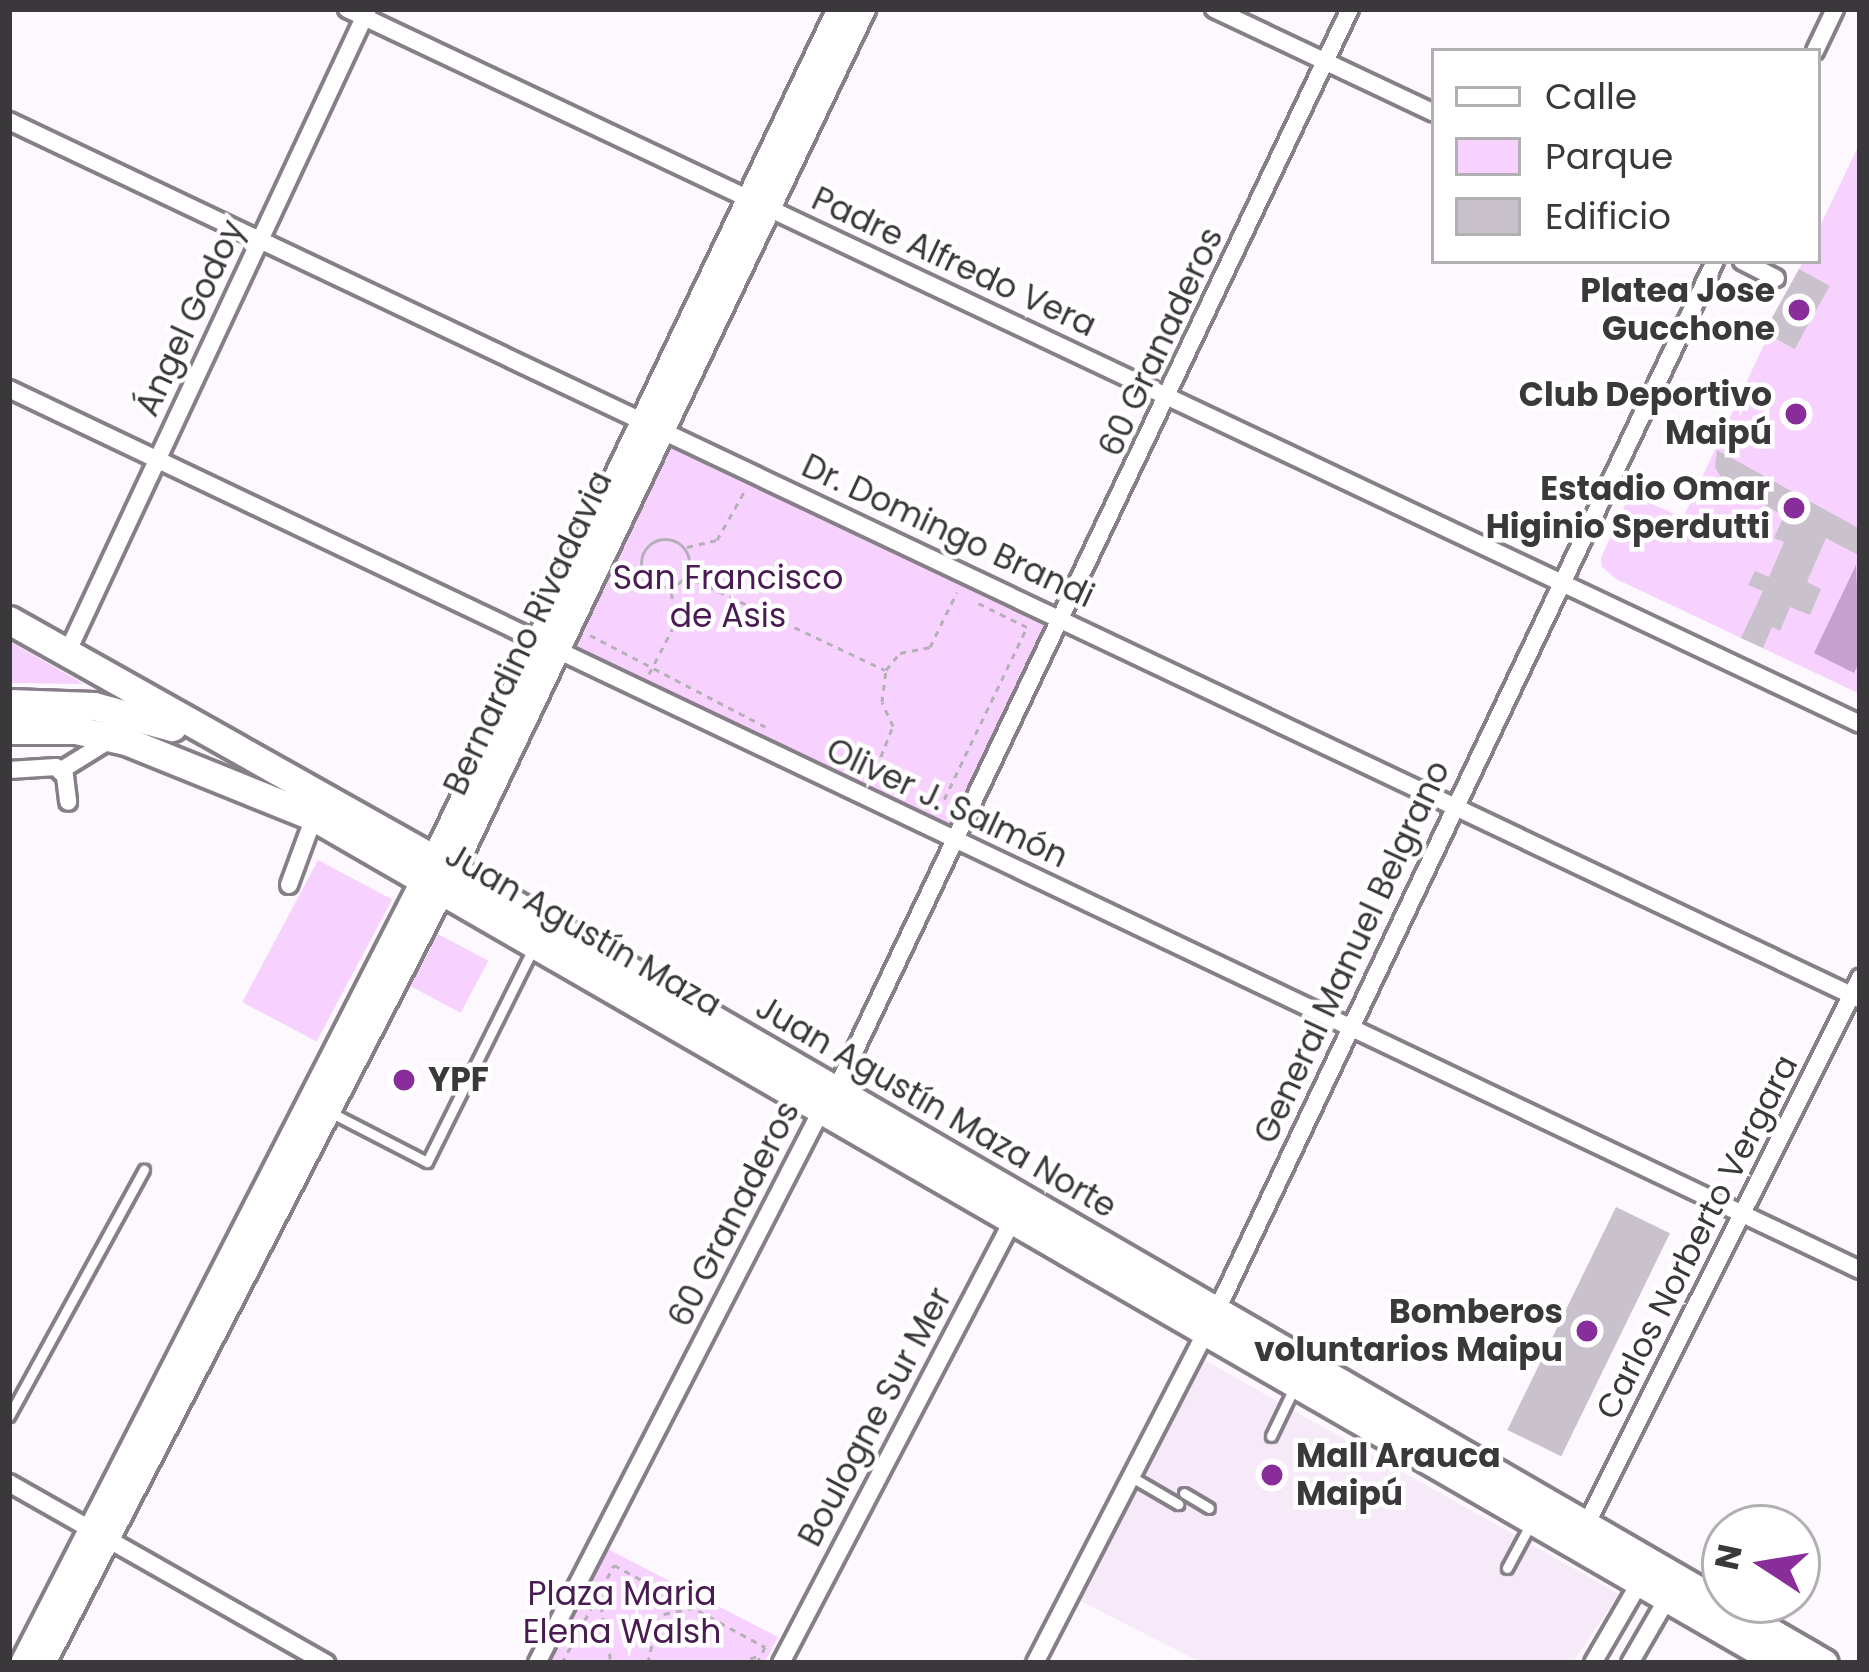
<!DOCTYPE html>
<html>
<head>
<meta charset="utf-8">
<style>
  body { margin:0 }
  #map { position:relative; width:1869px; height:1672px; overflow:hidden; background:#fdf7fe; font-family:Poppins,sans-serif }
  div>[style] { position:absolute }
  .built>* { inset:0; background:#f6e9f8 }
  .green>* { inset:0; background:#f8d2ff; transform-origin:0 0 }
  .water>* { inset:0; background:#c7a1ce }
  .building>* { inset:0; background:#c9c1cb; transform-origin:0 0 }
  .path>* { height:3px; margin-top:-1.5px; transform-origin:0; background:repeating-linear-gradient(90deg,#b5b0b5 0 6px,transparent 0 12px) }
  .path>.ring { margin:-1.5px; padding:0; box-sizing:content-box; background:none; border:3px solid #b5b0b5; border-radius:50% }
  .roads { filter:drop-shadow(3px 0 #867f88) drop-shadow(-3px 0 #867f88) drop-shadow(0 3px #867f88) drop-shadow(0 -3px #867f88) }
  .lane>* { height:9px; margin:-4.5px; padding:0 4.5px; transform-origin:4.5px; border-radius:4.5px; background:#fff }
  .street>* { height:16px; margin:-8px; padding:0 8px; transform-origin:8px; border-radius:8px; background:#fff }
  .secondary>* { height:24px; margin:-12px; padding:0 12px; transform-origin:12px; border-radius:12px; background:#fff }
  .primary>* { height:27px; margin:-13.5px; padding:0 13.5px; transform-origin:13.5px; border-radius:13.5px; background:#fff }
  .dots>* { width:33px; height:33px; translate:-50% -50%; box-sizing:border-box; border:6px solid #fff; border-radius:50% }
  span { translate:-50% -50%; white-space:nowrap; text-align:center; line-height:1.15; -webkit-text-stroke:9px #fff; paint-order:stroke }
  .street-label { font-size:33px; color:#3b383b }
  .poi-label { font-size:33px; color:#3b383b; font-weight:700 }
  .right { translate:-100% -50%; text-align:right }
  .left { translate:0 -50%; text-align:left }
  .park-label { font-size:33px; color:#4a1b52 }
  .frame { position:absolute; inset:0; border:12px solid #3b383b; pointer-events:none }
  .legend { position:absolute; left:1431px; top:48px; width:390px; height:216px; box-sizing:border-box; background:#fff; border:3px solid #b1afb1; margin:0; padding:15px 21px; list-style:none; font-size:36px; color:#3b383b }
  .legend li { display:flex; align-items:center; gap:24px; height:60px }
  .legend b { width:60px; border:3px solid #b1afb1 }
  .north { position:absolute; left:1701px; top:1504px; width:120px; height:120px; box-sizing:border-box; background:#fff; border:3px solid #b1afb1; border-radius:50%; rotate:282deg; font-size:33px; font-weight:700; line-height:48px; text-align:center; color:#3b383b }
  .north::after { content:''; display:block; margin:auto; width:42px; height:54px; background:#882d99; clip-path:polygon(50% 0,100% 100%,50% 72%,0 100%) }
</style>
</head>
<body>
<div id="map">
  <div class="built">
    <i style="clip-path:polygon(1197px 1356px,1619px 1594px,1572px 1663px,1202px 1663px,1073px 1597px)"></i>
  </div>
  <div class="green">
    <i style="clip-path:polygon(1860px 143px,1860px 694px,1616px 579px,1602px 567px,1601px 558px,1630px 494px,1683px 518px,1803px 261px,1818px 261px,1818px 230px)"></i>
    <i style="left:661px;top:430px;width:444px;height:246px;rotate:25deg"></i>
    <i style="clip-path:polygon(9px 641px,84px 684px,9px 683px)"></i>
    <i style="left:318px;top:860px;width:84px;height:161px;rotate:28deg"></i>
    <i style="left:438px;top:934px;width:57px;height:59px;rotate:28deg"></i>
    <i style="clip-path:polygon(598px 1544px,778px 1637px,764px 1663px,537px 1663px)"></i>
  </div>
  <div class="water">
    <i style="clip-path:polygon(1856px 565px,1860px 661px,1854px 673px,1814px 653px)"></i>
  </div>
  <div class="building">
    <i style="left:1799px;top:269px;width:35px;height:72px;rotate:29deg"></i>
    <i style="clip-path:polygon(1717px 450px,1860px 529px,1860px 556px,1826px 538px,1807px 582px,1821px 589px,1810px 615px,1790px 607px,1780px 631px,1772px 627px,1763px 648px,1741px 638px,1763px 591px,1748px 585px,1755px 571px,1769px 577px,1784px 542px,1774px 538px,1784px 516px,1724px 482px,1715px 467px)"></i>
    <i style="left:1616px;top:1207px;width:60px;height:248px;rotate:26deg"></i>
  </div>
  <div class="path">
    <i class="ring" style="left:641px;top:539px;width:45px;height:45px"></i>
    <i style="left:687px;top:547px;width:31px;rotate:-13deg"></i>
    <i style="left:717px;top:540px;width:55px;rotate:-60.6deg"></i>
    <i style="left:686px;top:576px;width:220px;rotate:25.3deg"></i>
    <i style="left:590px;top:635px;width:201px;rotate:27.6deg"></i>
    <i style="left:649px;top:674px;width:59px;rotate:-62.6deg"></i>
    <i style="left:676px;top:622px;width:33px;rotate:-99deg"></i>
    <i style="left:872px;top:779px;width:57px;rotate:-68.4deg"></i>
    <i style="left:893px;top:726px;width:26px;rotate:-115deg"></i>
    <i style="left:882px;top:702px;width:32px;rotate:-83deg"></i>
    <i style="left:886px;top:670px;width:22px;rotate:-51deg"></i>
    <i style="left:900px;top:653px;width:31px;rotate:-11deg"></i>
    <i style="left:930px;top:647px;width:61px;rotate:-63.9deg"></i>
    <i style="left:939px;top:810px;width:203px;rotate:-64.3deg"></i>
    <i style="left:1027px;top:627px;width:57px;rotate:-153.9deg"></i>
    <i style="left:599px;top:1594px;width:70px;rotate:80.1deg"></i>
    <i style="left:562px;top:1663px;width:111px;rotate:-62deg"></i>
    <i style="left:614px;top:1565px;width:172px;rotate:28.5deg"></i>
    <i style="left:765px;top:1647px;width:18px;rotate:117deg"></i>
    <i style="left:648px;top:1663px;width:40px;rotate:-78deg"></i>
    <i style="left:656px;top:1624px;width:13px;rotate:-51deg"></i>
    <i style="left:664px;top:1614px;width:30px;rotate:-12deg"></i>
    <i style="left:739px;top:1663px;width:22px;rotate:-21deg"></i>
  </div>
  <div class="roads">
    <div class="lane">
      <i style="left:330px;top:1112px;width:109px;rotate:27.3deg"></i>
      <i style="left:427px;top:1162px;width:239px;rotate:-63.6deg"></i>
      <i style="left:9px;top:1416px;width:281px;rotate:-61.3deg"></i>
      <i style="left:1271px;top:1436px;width:55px;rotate:-64.4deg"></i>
      <i style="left:1130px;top:1476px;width:56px;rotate:30.3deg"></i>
      <i style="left:1184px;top:1493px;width:29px;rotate:31deg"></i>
      <i style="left:1507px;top:1568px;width:49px;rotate:-61.9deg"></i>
    </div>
    <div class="street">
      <i style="left:347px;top:9px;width:1673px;rotate:25.29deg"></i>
      <i style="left:1214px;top:9px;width:243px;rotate:25.3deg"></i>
      <i style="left:1815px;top:51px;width:47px;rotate:-64.5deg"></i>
      <i style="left:9px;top:121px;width:2049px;rotate:25.38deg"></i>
      <i style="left:1742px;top:261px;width:38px;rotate:27deg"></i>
      <i style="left:9px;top:389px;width:2050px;rotate:25.45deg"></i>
      <i style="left:67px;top:653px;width:711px;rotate:-64.95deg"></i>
      <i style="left:9px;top:770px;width:47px;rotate:-3.7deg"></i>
      <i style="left:56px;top:767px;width:13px;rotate:45deg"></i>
      <i style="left:65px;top:776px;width:26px;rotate:83deg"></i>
      <i style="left:60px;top:771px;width:62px;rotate:-31.9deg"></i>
      <i style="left:289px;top:885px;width:72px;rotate:-69.8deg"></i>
      <i style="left:9px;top:1483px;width:365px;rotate:29.6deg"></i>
      <i style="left:1587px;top:1523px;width:610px;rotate:-63.39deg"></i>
      <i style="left:537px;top:1663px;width:625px;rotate:-62.78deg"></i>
      <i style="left:823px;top:1107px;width:21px;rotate:-53deg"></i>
      <i style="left:836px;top:1090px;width:1197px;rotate:-64.57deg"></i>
      <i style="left:781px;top:1663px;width:509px;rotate:-62.38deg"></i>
      <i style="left:1035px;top:1663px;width:397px;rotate:-62.7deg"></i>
      <i style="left:1217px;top:1310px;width:1161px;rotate:-64.6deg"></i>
      <i style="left:1593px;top:1663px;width:94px;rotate:-59.9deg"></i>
      <i style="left:1630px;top:1663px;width:74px;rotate:-60deg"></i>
    </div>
    <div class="secondary">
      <i style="left:23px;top:1663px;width:902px;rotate:-62.9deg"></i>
      <i style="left:434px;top:860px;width:943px;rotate:-64.49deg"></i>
      <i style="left:43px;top:1663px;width:894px;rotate:-62.69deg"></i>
      <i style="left:453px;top:869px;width:953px;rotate:-64.51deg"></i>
    </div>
    <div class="primary">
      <i style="left:9px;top:620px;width:616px;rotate:29.35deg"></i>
      <i style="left:546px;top:922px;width:1477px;rotate:30.11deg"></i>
      <i style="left:9px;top:703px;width:85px;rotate:2deg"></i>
      <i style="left:94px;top:706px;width:81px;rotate:15.1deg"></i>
      <i style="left:9px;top:730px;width:67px"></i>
      <i style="left:76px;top:730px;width:51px;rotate:12.4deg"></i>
      <i style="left:126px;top:741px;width:203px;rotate:22deg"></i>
      <i style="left:314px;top:817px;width:1693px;rotate:29.99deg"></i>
    </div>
  </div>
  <div class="dots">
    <i style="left:1799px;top:310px;background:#882d99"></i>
    <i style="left:1796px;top:414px;background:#882d99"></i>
    <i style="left:1794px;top:508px;background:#882d99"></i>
    <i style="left:404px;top:1080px;background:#882d99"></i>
    <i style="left:1587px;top:1331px;background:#882d99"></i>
    <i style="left:1272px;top:1475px;background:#882d99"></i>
  </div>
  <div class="street-label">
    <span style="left:954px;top:262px;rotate:25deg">Padre Alfredo Vera</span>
    <span style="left:190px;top:318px;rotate:-65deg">Ángel Godoy</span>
    <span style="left:1161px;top:342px;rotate:-65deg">60 Granaderos</span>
    <span style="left:948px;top:531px;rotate:25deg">Dr. Domingo Brandi</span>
    <span style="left:528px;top:633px;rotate:-65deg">Bernardino Rivadavia</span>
    <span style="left:947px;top:803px;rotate:25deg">Oliver J. Salmón</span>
    <span style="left:583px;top:930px;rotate:30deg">Juan Agustín Maza</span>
    <span style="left:1352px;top:952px;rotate:-65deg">General Manuel Belgrano</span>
    <span style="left:936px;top:1107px;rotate:30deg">Juan Agustín Maza Norte</span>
    <span style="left:734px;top:1214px;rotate:-63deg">60 Granaderos</span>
    <span style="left:1697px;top:1237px;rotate:-63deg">Carlos Norberto Vergara</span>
    <span style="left:875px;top:1417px;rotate:-62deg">Boulogne Sur Mer</span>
  </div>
  <div class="poi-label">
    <span class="right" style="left:1775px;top:310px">Platea Jose<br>Gucchone</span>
    <span class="right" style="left:1772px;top:414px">Club Deportivo<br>Maipú</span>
    <span class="right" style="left:1770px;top:508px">Estadio Omar<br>Higinio Sperdutti</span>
    <span class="left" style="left:428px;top:1080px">YPF</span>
    <span class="right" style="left:1563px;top:1331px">Bomberos<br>voluntarios Maipu</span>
    <span class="left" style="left:1296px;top:1475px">Mall Arauca<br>Maipú</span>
  </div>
  <div class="park-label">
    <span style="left:728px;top:597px">San Francisco<br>de Asis</span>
    <span style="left:622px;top:1613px">Plaza Maria<br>Elena Walsh</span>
  </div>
  <div class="frame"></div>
  <ul class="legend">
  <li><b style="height:15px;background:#fff"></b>Calle</li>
  <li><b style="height:33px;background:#f8d2ff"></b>Parque</li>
  <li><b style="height:33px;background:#c9c1cb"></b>Edificio</li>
  </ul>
  <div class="north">N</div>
</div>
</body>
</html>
